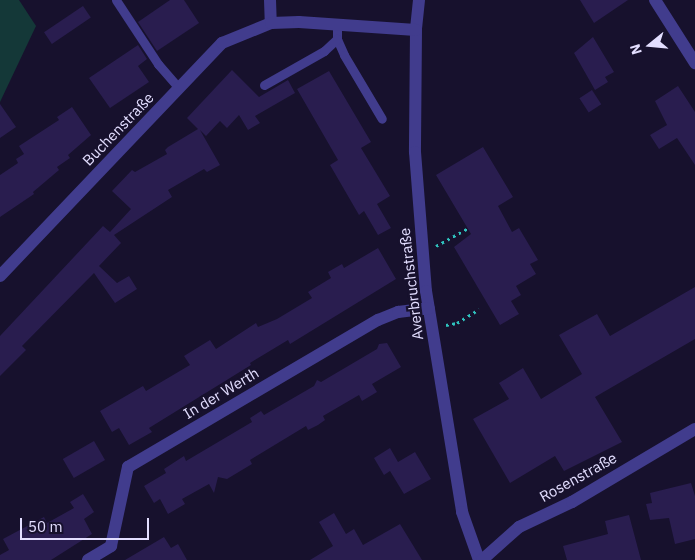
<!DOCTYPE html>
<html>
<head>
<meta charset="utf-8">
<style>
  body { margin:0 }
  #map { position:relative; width:695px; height:560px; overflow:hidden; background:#17112d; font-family:"IBM Plex Sans",sans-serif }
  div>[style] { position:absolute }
  .green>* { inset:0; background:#143838 }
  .building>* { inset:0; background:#291d4f; transform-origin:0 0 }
  .path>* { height:3px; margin-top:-1.5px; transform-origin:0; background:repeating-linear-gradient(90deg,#2fc2be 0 2.5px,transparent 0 6.5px) }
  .service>* { height:9px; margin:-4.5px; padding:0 4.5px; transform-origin:4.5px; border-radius:4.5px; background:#413c8d }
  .minor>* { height:12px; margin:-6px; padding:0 6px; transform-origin:6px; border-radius:6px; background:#413c8d }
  span { translate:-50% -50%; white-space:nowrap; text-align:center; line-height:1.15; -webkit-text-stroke:4.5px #17112d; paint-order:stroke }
  .street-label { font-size:15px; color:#e3deff }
  .north { position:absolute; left:625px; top:20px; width:50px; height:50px; -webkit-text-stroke:4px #17112d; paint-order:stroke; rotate:253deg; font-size:14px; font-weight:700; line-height:20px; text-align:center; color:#e3deff }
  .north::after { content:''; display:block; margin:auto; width:18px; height:22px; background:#e3deff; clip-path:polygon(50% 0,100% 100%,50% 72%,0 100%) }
  .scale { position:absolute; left:20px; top:518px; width:129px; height:22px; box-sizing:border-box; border:2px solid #e3deff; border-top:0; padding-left:6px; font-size:15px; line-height:18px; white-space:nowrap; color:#e3deff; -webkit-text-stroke:4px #17112d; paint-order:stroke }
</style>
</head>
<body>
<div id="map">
  <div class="green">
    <i style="clip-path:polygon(0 0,19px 0,36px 26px,0 102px)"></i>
  </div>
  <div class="building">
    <i style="clip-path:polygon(170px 0,184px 0,199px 23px,157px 51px,138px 22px)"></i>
    <i style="clip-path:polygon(580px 0,628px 0,594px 23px)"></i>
    <i style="left:83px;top:6px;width:14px;height:47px;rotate:56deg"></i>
    <i style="clip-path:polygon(593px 37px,614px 72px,605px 77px,608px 82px,595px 90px,574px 53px)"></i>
    <i style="clip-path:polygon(138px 45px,147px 59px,138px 66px,149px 82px,110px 108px,89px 78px)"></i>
    <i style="clip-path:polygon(232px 70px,259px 97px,288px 80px,295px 93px,255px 116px,260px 123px,248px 130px,239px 115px,227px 128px,220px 121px,206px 136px,200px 130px,220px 165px,207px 172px,204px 169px,168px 190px,172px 197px,114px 235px,121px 243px,99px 266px,117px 283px,129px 276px,137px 289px,115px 303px,94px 273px,22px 346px,26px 350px,0 376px,0 336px,103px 226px,110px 232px,131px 209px,112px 191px,132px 170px,135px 172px,167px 154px,165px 150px,168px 147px,198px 129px,187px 118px)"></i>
    <i style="clip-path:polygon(329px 71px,371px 142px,361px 148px,390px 196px,377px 204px,391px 228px,378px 235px,364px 211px,359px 215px,330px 165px,338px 160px,297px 89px)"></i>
    <i style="clip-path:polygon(678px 86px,695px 112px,695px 165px,677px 138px,659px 149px,650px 135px,667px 125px,655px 101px)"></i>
    <i style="left:592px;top:90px;width:17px;height:15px;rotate:57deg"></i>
    <i style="clip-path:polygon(0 104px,16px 127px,0 138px)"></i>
    <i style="clip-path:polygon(72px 107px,91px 135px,68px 155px,70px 158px,57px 167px,59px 170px,33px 192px,34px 194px,0 217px,0 175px,18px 163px,16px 159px,24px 154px,19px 146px,59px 120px,57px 117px)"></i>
    <i style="clip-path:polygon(483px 147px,513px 197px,498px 206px,512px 232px,519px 228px,538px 260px,530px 264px,536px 274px,516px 286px,521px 295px,511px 301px,519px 314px,500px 325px,454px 247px,471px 234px,436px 175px)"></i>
    <i style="clip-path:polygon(378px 248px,396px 279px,290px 344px,288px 340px,250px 363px,251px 365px,149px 428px,152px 432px,129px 445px,119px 428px,112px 432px,100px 411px,143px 386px,146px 391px,190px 365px,184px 356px,210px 340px,216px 349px,256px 323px,258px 327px,277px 319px,312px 298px,308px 292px,331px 278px,328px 272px,342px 264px,344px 268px)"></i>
    <i style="clip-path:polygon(695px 287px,695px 339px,595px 397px,622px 442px,564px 471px,555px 456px,510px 483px,473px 419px,509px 399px,499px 383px,523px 368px,541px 399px,582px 374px,559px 335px,597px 314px,610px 336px)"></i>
    <i style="clip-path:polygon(387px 343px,401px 367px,372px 384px,377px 392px,362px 401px,359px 395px,323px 416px,325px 420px,318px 425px,308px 430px,306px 426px,250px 460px,252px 464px,227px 479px,218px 477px,214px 493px,209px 484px,182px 499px,185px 504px,168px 514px,160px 499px,154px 503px,144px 486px,166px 473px,164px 469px,184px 456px,186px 461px,252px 422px,250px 418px,261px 411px,264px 415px,314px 386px,317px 380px,321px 382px,377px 349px,379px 344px)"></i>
    <i style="left:94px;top:441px;width:22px;height:36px;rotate:60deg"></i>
    <i style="clip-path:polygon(390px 448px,398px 462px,415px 452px,431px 479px,404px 494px,390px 471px,384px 475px,374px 458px)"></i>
    <i style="clip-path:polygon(691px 483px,695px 496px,695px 539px,675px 544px,669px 518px,650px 520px,646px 504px,652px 503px,650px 493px)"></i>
    <i style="clip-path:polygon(83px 494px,94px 512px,84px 519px,92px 534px,51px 560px,0 560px,0 555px,9px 550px,3px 539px,44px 517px,47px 523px,74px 508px,70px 502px)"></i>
    <i style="clip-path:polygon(334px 513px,346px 534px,354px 529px,363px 545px,400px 524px,422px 560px,310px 560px,333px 546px,319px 522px)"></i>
    <i style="clip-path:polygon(629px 515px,641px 560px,567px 560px,563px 546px,608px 534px,605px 521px)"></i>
    <i style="clip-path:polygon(164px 537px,171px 548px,178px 544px,187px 560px,125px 560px)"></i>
  </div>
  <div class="path">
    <i style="left:436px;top:246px;width:37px;rotate:-29deg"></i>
    <i style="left:446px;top:325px;width:11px;rotate:-10deg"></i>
    <i style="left:457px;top:323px;width:26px;rotate:-32deg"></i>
  </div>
  <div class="service">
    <i style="left:116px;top:0;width:77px;rotate:56.7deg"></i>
    <i style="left:158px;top:64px;width:32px;rotate:49deg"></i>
    <i style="left:337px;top:24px;width:15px;rotate:90deg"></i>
    <i style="left:337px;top:39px;width:17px;rotate:66deg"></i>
    <i style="left:344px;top:55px;width:74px;rotate:59.3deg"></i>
    <i style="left:264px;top:85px;width:69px;rotate:-29.5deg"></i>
    <i style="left:324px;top:51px;width:18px;rotate:-43deg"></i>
  </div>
  <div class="minor">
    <i style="left:270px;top:0;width:23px;rotate:88deg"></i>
    <i style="left:419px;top:0;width:30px;rotate:96deg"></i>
    <i style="left:416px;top:30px;width:122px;rotate:90.5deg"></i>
    <i style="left:415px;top:152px;width:139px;rotate:85.5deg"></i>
    <i style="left:426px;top:291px;width:224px;rotate:80.7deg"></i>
    <i style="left:462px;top:512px;width:51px;rotate:70.5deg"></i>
    <i style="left:655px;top:0;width:75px;rotate:57.6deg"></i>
    <i style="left:0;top:276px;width:322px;rotate:-46.4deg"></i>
    <i style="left:222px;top:43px;width:53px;rotate:-22.2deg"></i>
    <i style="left:271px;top:23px;width:28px;rotate:-2deg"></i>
    <i style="left:299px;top:22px;width:117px;rotate:3.9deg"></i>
    <i style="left:88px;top:560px;width:27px;rotate:-31deg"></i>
    <i style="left:111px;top:546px;width:81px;rotate:-77.9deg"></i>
    <i style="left:128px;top:467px;width:290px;rotate:-30.5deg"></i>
    <i style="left:378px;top:320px;width:22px;rotate:-22deg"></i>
    <i style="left:398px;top:312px;width:31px;rotate:-7deg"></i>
    <i style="left:482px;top:560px;width:50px;rotate:-41.7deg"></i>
    <i style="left:519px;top:527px;width:59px;rotate:-25.3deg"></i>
    <i style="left:572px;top:502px;width:143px;rotate:-30.7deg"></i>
  </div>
  <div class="street-label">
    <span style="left:118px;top:129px;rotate:-46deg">Buchenstraße</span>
    <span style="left:411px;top:284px;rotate:-97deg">Averbruchstraße</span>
    <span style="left:221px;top:393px;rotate:-31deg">In der Werth</span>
    <span style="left:578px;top:477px;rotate:-29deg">Rosenstraße</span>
  </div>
  <div class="north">N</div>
  <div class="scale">50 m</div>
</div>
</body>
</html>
